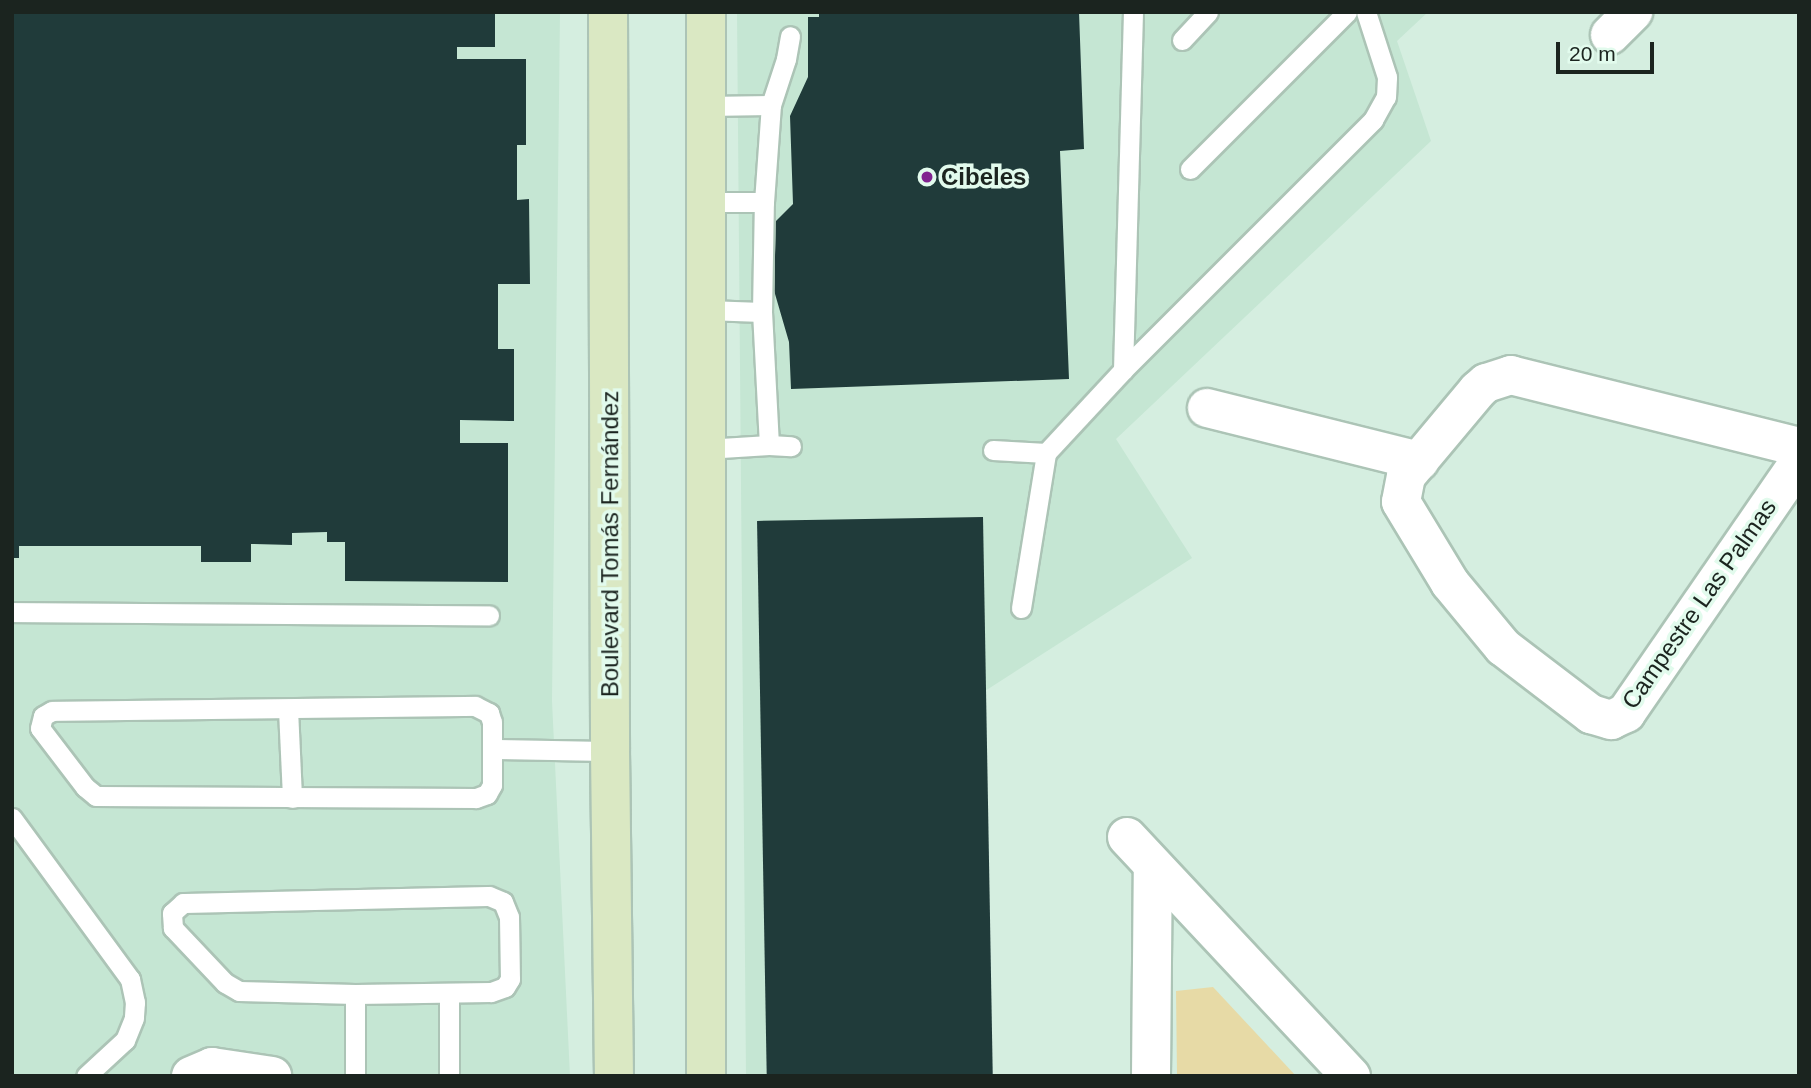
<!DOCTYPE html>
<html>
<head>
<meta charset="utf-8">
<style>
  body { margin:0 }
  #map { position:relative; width:1811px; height:1088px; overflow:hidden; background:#d5eee0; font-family:Helvetica,sans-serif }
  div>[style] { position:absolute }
  .built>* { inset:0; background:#c5e6d3 }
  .green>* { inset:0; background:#e7daa6 }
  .building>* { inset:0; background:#203b3a; transform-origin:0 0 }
  .roads { filter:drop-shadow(2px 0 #acc4b6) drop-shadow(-2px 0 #acc4b6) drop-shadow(0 2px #acc4b6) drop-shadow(0 -2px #acc4b6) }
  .service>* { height:19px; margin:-9.5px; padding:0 9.5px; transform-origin:9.5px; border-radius:9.5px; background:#fff }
  .minor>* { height:38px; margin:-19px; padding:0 19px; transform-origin:19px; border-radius:19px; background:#fff }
  .secondary>* { height:38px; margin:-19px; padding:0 19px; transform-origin:19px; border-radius:19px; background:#dae8c3 }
  .dots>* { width:19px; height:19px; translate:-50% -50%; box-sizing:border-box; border:4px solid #e2fbed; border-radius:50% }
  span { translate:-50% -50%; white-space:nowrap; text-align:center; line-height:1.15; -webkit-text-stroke:7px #e2fbed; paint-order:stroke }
  .poi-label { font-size:24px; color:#1b241f; font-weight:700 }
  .left { translate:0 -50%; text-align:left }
  .street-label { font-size:24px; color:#1b241f }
  .frame { position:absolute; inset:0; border:14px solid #1b241f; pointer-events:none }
  .scale { position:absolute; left:1556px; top:42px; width:98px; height:32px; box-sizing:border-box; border:4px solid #1b241f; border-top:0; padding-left:9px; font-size:21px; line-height:24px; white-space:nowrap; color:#1b241f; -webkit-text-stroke:5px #e2fbed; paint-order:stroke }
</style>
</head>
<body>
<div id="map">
  <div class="built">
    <i style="clip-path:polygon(12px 12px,560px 12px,552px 701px,570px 1076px,12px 1076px)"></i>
    <i style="clip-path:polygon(737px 12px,1428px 12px,1397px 41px,1431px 141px,1116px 439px,1192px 558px,985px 691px,989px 1076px,746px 1076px)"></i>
  </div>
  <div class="green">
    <i style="clip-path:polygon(1213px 987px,1296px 1076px,1177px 1076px,1176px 991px)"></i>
  </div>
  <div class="building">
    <i style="clip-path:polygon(13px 12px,495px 12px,495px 47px,457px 47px,457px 59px,526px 59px,526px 145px,517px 145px,517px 200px,529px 199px,530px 284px,498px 284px,498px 349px,514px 349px,514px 421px,460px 420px,460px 443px,508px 443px,508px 582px,345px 581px,345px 542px,327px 542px,327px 532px,292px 533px,292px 545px,251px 544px,251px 562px,201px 562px,201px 546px,19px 546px,19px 558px,12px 558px)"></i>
    <i style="clip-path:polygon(819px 12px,1079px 12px,1084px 149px,1060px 151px,1069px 379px,791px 389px,789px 342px,766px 263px,774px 223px,793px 204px,790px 116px,808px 77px,808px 17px,819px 17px)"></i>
    <i style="left:983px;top:517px;width:559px;height:226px;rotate:89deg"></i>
  </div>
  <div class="roads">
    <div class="service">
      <i style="left:1182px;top:40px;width:38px;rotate:-47deg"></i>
      <i style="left:706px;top:106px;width:65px;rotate:-0.9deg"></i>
      <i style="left:1190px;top:169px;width:222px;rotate:-45deg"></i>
      <i style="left:706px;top:202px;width:58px"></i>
      <i style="left:706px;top:310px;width:56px;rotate:2deg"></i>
      <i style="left:1123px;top:370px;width:354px;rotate:-45deg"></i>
      <i style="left:1373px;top:120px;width:26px;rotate:-61deg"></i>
      <i style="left:1386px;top:97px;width:20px;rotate:-87deg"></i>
      <i style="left:1387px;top:77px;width:68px;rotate:-107.9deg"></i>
      <i style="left:769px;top:445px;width:22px;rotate:3deg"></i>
      <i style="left:705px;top:449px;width:64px;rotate:-3.6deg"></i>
      <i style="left:769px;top:445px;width:133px;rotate:-93deg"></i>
      <i style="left:762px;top:312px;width:110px;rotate:-89deg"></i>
      <i style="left:764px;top:202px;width:97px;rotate:-85.9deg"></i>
      <i style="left:771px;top:105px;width:48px;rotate:-71.9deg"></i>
      <i style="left:786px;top:59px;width:23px;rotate:-80deg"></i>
      <i style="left:993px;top:450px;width:53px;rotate:3.2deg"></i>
      <i style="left:1021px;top:608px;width:157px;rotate:-80.8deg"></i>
      <i style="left:1046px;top:453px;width:113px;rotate:-47.1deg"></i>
      <i style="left:1123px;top:370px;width:358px;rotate:-88.4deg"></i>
      <i style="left:12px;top:612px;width:477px;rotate:0.4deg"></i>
      <i style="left:475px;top:706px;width:16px;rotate:27deg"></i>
      <i style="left:489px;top:713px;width:9px;rotate:72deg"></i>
      <i style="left:492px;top:722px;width:63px;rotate:90deg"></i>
      <i style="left:492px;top:785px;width:10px;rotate:119deg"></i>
      <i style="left:487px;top:794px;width:12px;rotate:160deg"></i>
      <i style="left:476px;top:798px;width:380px;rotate:-179.7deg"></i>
      <i style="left:96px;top:796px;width:14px;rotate:-141deg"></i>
      <i style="left:85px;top:787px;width:74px;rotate:-127.3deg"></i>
      <i style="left:40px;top:728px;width:12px;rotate:-76deg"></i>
      <i style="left:43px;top:716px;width:10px;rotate:-29deg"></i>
      <i style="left:52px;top:711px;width:423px;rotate:-0.7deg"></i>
      <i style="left:288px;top:709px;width:89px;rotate:87.4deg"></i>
      <i style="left:493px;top:749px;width:117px;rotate:1deg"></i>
      <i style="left:12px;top:818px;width:200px;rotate:53.8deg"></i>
      <i style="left:130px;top:979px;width:24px;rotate:78deg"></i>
      <i style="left:135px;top:1002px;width:16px;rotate:94deg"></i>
      <i style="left:134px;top:1018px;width:24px;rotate:112deg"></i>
      <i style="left:125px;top:1040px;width:53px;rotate:137.3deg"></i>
      <i style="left:489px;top:896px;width:15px;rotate:23deg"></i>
      <i style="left:503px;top:902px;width:16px;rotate:68deg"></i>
      <i style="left:509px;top:917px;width:62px;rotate:89.1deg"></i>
      <i style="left:510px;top:979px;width:9px;rotate:122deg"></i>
      <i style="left:505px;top:987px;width:15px;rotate:160deg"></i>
      <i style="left:491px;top:992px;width:136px;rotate:179.2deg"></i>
      <i style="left:355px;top:994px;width:116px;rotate:-178.5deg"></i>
      <i style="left:239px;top:991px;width:16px;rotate:-150deg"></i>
      <i style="left:225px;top:983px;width:76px;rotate:-133.4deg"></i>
      <i style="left:173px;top:928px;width:15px;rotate:-94deg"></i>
      <i style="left:172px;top:913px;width:15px;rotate:-42deg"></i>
      <i style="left:183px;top:903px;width:306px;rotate:-1.3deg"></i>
      <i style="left:355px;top:994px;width:82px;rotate:90deg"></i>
      <i style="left:449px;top:1076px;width:83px;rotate:-90deg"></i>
    </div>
    <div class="minor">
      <i style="left:1610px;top:35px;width:33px;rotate:-45deg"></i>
      <i style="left:1207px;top:408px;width:219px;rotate:14deg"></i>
      <i style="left:1799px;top:447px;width:297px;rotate:-166deg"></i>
      <i style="left:1511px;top:375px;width:26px;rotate:162deg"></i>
      <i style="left:1486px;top:383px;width:11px;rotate:139deg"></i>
      <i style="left:1478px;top:390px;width:112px;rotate:129.9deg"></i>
      <i style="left:1406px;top:476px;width:26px;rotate:101deg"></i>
      <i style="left:1401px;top:502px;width:95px;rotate:58.8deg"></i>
      <i style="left:1450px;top:583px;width:83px;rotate:50.4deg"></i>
      <i style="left:1503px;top:647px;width:111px;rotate:37.3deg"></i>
      <i style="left:1591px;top:714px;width:21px;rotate:17deg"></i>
      <i style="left:1611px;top:720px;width:17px;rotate:-25deg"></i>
      <i style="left:1626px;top:713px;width:305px;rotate:-55.4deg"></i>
      <i style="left:1127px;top:837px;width:328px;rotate:46.9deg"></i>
      <i style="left:191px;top:1076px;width:23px;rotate:-23deg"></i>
      <i style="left:212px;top:1067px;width:61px;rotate:8.5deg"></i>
      <i style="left:1151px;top:1076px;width:209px;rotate:-89.5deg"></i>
    </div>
    <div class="secondary">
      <i style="left:608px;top:12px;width:739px;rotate:89.84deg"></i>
      <i style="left:610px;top:751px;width:325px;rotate:89.3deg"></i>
      <i style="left:706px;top:12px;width:1064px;rotate:90deg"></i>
    </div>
  </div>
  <div class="dots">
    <i style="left:927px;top:177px;background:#80238f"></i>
  </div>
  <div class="poi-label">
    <span class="left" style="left:941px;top:177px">Cibeles</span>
  </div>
  <div class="street-label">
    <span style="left:610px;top:544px;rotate:-90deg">Boulevard Tomás Fernández</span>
    <span style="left:1699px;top:604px;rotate:-55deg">Campestre Las Palmas</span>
  </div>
  <div class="frame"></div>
  <div class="scale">20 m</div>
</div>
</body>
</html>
